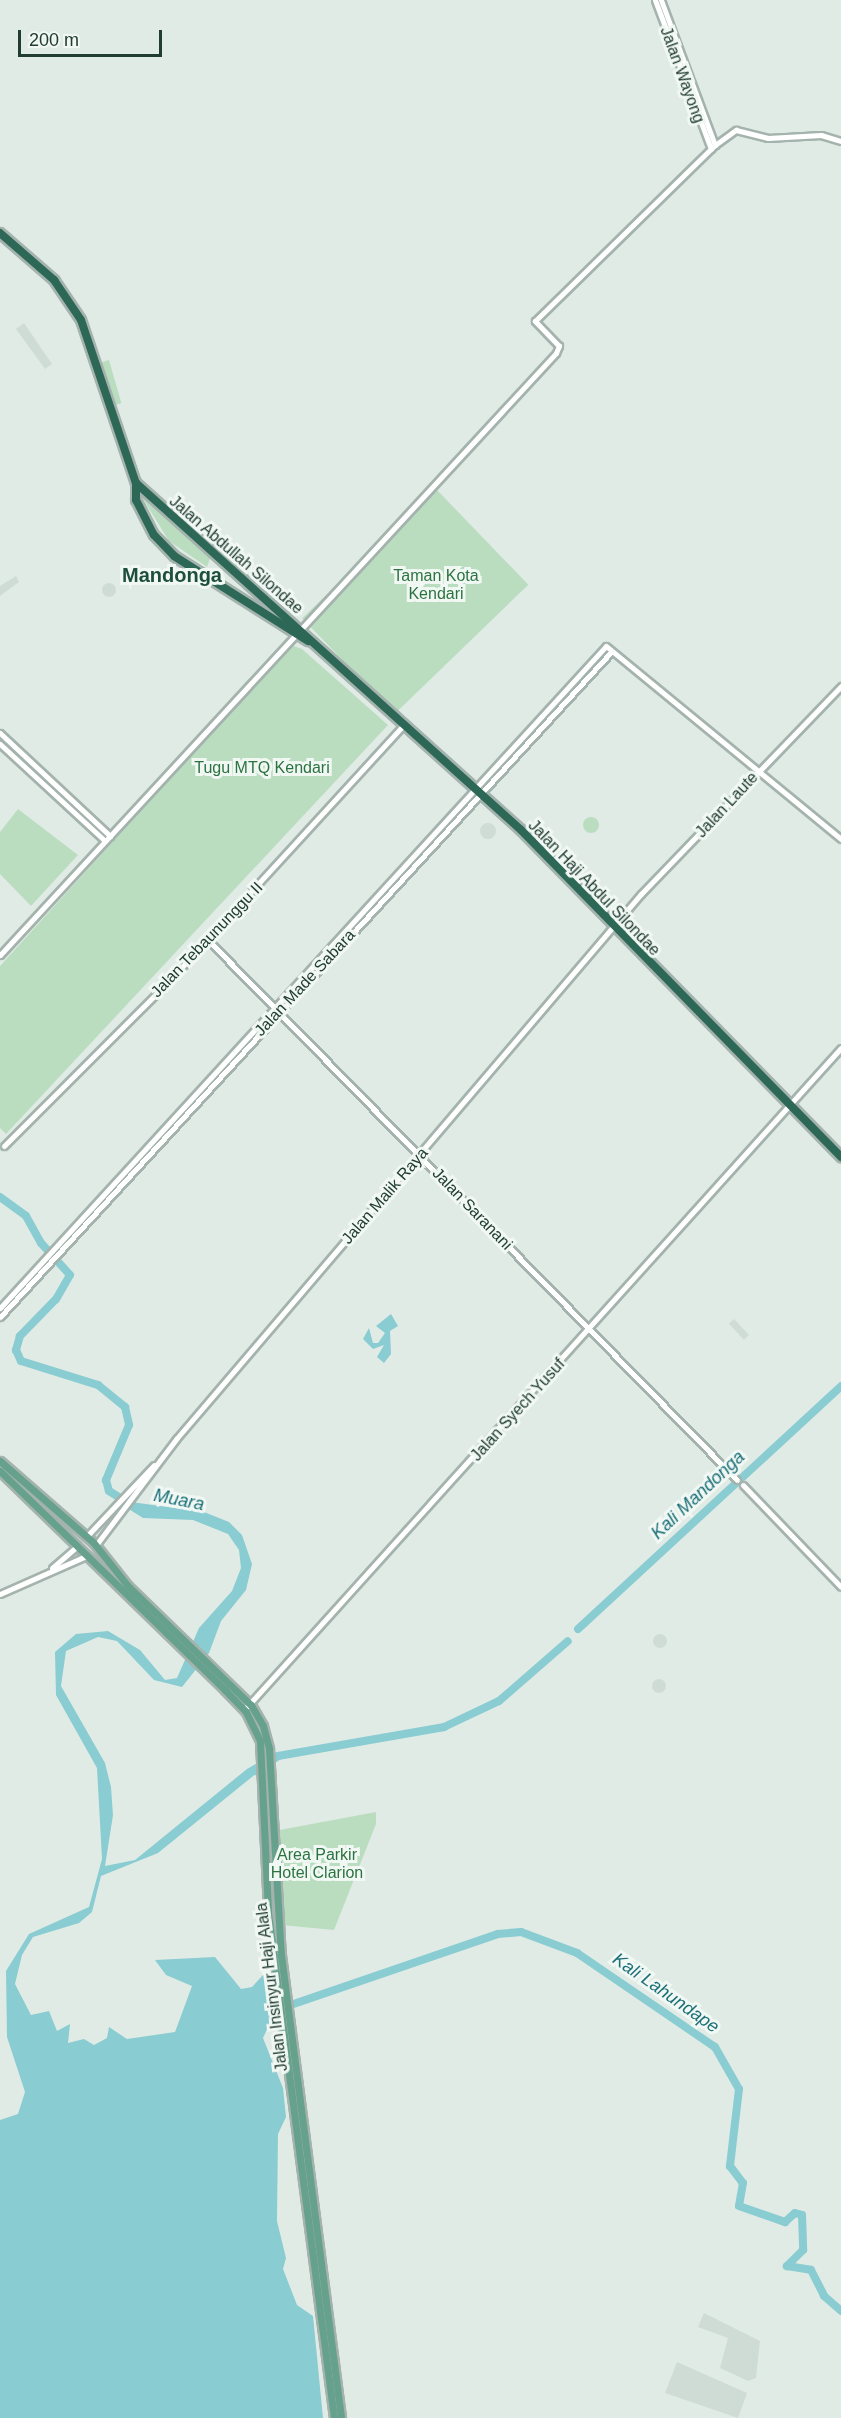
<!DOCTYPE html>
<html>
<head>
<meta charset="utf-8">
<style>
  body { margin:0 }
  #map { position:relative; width:841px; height:2418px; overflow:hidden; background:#e1ebe6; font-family:Helvetica,sans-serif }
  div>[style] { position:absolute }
  .built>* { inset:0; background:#cfdbd5; transform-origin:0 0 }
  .round { border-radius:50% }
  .green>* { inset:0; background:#baddc0; transform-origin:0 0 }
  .water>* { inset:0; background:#89ccd1 }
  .river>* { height:8px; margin:-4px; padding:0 4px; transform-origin:4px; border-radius:4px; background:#89ccd1 }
  .roads { filter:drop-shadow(2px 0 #a4b3ad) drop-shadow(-2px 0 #a4b3ad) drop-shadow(0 2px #a4b3ad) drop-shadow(0 -2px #a4b3ad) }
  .minor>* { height:5px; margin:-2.5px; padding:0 2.5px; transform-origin:2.5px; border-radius:2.5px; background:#fff }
  .major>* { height:7px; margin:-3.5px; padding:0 3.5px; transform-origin:3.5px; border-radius:3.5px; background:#66a18d }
  .highway>* { height:8px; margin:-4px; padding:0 4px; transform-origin:4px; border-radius:4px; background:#2d6857 }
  span { translate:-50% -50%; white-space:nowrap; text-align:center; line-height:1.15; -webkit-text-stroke:6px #f1f8f4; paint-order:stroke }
  .street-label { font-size:16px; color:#213c33 }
  .park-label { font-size:16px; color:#2c7341 }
  .water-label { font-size:18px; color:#1c7078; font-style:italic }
  .quarter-label { font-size:20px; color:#1d4e3e; font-weight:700 }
  .scale { position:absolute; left:18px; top:30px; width:144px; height:27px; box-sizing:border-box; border:3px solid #213c33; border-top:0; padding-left:8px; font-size:18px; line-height:21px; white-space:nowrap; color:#213c33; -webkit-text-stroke:4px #f1f8f4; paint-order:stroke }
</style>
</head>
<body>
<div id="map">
  <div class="built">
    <i style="clip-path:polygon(24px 323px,52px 364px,45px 369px,16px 329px)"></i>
    <i style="clip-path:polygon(16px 576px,19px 582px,0 596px,0 586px)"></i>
    <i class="round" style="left:102px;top:583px;width:14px;height:14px"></i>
    <i class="round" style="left:480px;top:823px;width:16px;height:16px"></i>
    <i style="left:734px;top:1319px;width:22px;height:7px;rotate:47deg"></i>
    <i class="round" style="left:653px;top:1634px;width:14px;height:14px"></i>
    <i class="round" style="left:652px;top:1679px;width:14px;height:14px"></i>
    <i style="clip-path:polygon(704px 2313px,760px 2341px,756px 2378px,748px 2381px,720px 2368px,728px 2338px,698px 2327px)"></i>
    <i style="clip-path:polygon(677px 2362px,747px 2393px,738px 2418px,665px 2393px)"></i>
  </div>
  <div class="green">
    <i style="left:109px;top:360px;width:45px;height:12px;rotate:74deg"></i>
    <i style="left:436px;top:489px;width:133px;height:186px;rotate:46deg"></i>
    <i style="clip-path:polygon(143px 499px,211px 556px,207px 567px,169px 541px)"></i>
    <i style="clip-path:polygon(291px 645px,302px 649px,388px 725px,6px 1134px,0 1128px,0 966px)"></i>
    <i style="clip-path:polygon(18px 809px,78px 855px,31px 906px,0 874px,0 832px)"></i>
    <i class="round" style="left:583px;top:817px;width:16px;height:16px"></i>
    <i style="clip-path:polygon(376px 1812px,376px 1824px,334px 1930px,281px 1925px,274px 1831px)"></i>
  </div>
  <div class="water">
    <i style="clip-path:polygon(391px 1314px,398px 1326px,390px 1331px,391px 1354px,384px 1363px,377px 1357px,384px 1345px,373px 1349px,363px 1339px,369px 1328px,373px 1343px,378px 1343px,385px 1333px,376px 1326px)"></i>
    <i style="clip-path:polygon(131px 1502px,204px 1512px,229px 1522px,242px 1535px,252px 1564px,246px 1590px,221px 1621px,209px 1653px,182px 1687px,154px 1680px,117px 1641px,98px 1637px,66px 1651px,61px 1686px,105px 1763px,111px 1787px,113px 1815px,105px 1866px,135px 1860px,247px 1769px,261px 1761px,263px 1768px,158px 1853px,101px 1876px,92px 1912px,79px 1923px,33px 1937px,22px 1955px,15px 1984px,31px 2015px,49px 2011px,57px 2031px,70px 2024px,68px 2043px,84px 2039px,94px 2045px,107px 2038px,109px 2027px,127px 2039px,175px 2032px,192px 1986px,166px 1975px,155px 1960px,215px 1957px,241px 1989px,252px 1987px,263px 1975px,271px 1977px,276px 2010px,263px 2038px,283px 2088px,286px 2117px,278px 2134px,277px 2221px,286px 2258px,283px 2269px,297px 2305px,313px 2316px,323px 2418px,0 2418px,0 2120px,18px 2114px,25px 2092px,7px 2037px,6px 1971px,29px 1934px,89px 1907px,102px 1859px,97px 1768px,56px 1695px,55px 1652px,76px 1634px,108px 1631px,140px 1650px,165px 1680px,177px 1678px,199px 1628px,232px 1591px,241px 1568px,239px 1550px,228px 1534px,193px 1520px,143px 1518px,127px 1508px)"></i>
  </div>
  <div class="river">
    <i style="left:0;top:1197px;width:32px;rotate:36deg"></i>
    <i style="left:26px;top:1216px;width:31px;rotate:61deg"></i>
    <i style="left:41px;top:1243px;width:43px;rotate:47.8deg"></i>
    <i style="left:70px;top:1275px;width:28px;rotate:120deg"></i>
    <i style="left:56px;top:1299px;width:52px;rotate:134.2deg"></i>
    <i style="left:20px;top:1336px;width:15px;rotate:106deg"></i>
    <i style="left:16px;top:1350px;width:12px;rotate:66deg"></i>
    <i style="left:21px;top:1361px;width:81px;rotate:17.3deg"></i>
    <i style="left:98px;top:1385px;width:35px;rotate:39deg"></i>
    <i style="left:125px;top:1407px;width:18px;rotate:77deg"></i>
    <i style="left:129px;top:1425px;width:60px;rotate:112.7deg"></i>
    <i style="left:106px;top:1480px;width:11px;rotate:75deg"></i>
    <i style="left:109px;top:1491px;width:31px;rotate:32deg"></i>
    <i style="left:578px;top:1629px;width:358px;rotate:-42.7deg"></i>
    <i style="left:256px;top:1771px;width:27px;rotate:-34deg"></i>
    <i style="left:278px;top:1756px;width:169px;rotate:-9.9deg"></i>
    <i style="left:444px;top:1727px;width:61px;rotate:-25.3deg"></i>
    <i style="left:499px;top:1701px;width:91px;rotate:-41deg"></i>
    <i style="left:276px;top:2010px;width:235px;rotate:-18.9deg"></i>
    <i style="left:498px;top:1934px;width:23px;rotate:-5deg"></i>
    <i style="left:521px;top:1932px;width:60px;rotate:20.6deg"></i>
    <i style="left:577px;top:1953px;width:167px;rotate:34.3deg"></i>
    <i style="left:715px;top:2047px;width:48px;rotate:60.3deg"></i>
    <i style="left:739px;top:2089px;width:78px;rotate:96.7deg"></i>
    <i style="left:730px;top:2166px;width:21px;rotate:53deg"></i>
    <i style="left:743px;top:2183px;width:23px;rotate:100deg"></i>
    <i style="left:739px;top:2206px;width:49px;rotate:19.2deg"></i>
    <i style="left:785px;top:2222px;width:13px;rotate:-42deg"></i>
    <i style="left:795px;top:2213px;width:7px;rotate:16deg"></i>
    <i style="left:802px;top:2215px;width:35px;rotate:88deg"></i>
    <i style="left:803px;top:2250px;width:23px;rotate:135deg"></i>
    <i style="left:787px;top:2266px;width:24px;rotate:9deg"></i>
    <i style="left:811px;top:2270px;width:29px;rotate:63deg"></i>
    <i style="left:824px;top:2296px;width:23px;rotate:41deg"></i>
  </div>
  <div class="roads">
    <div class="minor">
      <i style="left:655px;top:0;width:159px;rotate:69.4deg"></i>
      <i style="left:661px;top:0;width:155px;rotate:69.6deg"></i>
      <i style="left:0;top:733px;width:151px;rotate:43.1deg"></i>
      <i style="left:0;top:744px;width:143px;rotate:42.7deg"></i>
      <i style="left:207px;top:939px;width:757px;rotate:45.59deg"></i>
      <i style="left:0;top:955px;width:819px;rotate:-47.27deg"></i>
      <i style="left:556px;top:353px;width:8px;rotate:-67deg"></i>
      <i style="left:559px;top:346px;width:35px;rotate:-134deg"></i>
      <i style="left:535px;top:321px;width:252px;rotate:-44.4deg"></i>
      <i style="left:715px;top:145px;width:26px;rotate:-36deg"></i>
      <i style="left:736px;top:130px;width:33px;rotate:14deg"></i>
      <i style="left:768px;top:138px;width:53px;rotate:-3.2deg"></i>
      <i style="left:821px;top:135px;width:21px;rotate:17deg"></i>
      <i style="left:4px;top:1146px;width:233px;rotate:-45deg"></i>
      <i style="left:169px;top:981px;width:346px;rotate:-47.5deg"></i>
      <i style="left:0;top:1308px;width:897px;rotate:-47.53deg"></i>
      <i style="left:606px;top:646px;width:304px;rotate:39.4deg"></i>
      <i style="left:0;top:1317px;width:904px;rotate:-47.42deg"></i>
      <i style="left:743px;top:1485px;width:141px;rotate:46.1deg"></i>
      <i style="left:86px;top:1537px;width:99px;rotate:-46.6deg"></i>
      <i style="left:96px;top:1545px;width:134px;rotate:-52.9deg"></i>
      <i style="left:177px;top:1438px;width:715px;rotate:-49.54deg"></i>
      <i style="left:641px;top:894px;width:289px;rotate:-46.1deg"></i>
      <i style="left:52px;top:1568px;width:30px;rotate:-41deg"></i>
      <i style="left:0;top:1594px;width:92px;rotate:-23.8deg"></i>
      <i style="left:244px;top:1710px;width:891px;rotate:-47.96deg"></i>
    </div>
    <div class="major">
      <i style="left:0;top:1461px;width:123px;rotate:41.1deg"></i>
      <i style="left:93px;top:1542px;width:56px;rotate:51.5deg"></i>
      <i style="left:128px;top:1586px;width:171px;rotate:44.1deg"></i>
      <i style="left:251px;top:1705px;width:24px;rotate:60deg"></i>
      <i style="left:263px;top:1726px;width:24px;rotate:75deg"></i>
      <i style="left:269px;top:1749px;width:206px;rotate:86.7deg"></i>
      <i style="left:281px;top:1955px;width:467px;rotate:82.6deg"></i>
      <i style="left:0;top:1471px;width:314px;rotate:44.2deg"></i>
      <i style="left:225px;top:1690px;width:30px;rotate:46deg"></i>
      <i style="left:246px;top:1712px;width:32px;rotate:64deg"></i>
      <i style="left:260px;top:1741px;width:172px;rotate:87.3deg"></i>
      <i style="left:268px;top:1913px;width:509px;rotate:82.55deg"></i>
    </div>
    <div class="highway">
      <i style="left:0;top:233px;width:72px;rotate:41deg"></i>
      <i style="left:54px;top:280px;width:48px;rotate:56deg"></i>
      <i style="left:81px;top:320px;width:172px;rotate:71.4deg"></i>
      <i style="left:136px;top:483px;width:17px;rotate:90deg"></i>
      <i style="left:136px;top:500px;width:39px;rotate:63deg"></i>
      <i style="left:154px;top:535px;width:29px;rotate:46deg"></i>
      <i style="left:174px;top:556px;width:159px;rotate:32.4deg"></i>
      <i style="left:136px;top:483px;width:518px;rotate:42.03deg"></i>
      <i style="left:521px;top:830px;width:458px;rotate:45.6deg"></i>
    </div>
  </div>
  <div class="street-label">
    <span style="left:682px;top:75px;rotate:70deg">Jalan Wayong</span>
    <span style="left:236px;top:555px;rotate:41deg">Jalan Abdullah Silondae</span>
    <span style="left:727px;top:805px;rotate:-47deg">Jalan Laute</span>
    <span style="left:594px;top:888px;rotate:46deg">Jalan Haji Abdul Silondae</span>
    <span style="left:207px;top:940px;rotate:-46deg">Jalan Tebaununggu II</span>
    <span style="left:305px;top:983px;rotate:-47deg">Jalan Made Sabara</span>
    <span style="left:385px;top:1196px;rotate:-49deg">Jalan Malik Raya</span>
    <span style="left:472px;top:1209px;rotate:46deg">Jalan Saranani</span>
    <span style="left:518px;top:1410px;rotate:-48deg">Jalan Syech Yusuf</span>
    <span style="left:272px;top:1987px;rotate:-97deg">Jalan Insinyur Haji Alala</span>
  </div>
  <div class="park-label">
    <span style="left:436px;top:585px">Taman Kota<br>Kendari</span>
    <span style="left:262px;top:768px">Tugu MTQ Kendari</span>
    <span style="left:317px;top:1864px">Area Parkir<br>Hotel Clarion</span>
  </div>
  <div class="water-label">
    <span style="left:698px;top:1495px;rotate:-43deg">Kali Mandonga</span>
    <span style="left:179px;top:1500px;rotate:11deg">Muara</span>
    <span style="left:666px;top:1993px;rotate:35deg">Kali Lahundape</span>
  </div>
  <div class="quarter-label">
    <span style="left:172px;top:575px">Mandonga</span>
  </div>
  <div class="scale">200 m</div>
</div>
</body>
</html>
